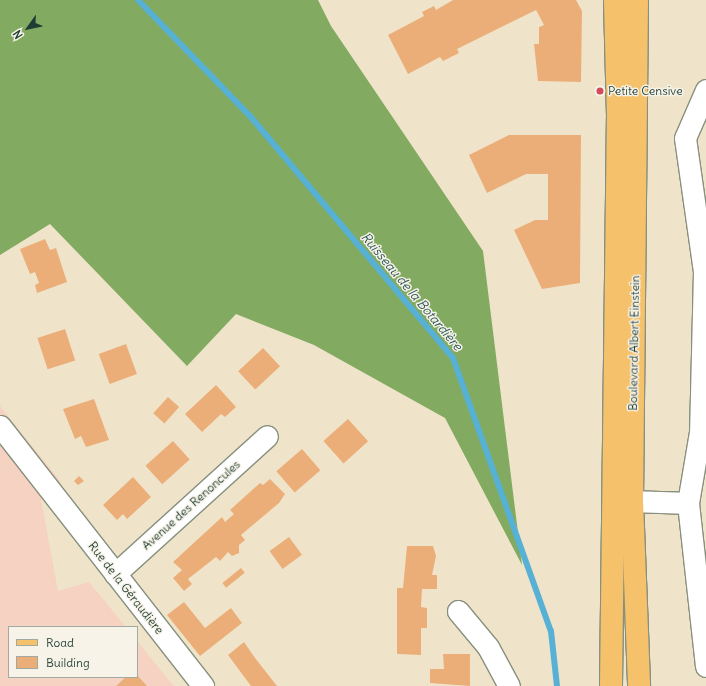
<!DOCTYPE html>
<html>
<head>
<meta charset="utf-8">
<style>
  body { margin:0 }
  #map { position:relative; width:706px; height:686px; overflow:hidden; background:#efe4c9; font-family:Delius,sans-serif }
  div>[style] { position:absolute }
  .built>* { inset:0; background:#f5d2c2 }
  .forest>* { inset:0; background:#82aa60 }
  .stream>* { height:6px; margin:-3px; padding:0 3px; transform-origin:3px; border-radius:3px; background:#57b1d5 }
  .building>* { inset:0; background:#ecae79; transform-origin:0 0 }
  .roads { filter:drop-shadow(1px 0 #87907e) drop-shadow(-1px 0 #87907e) drop-shadow(0 1px #87907e) drop-shadow(0 -1px #87907e) }
  .minor>* { height:21px; margin:-10.5px; padding:0 10.5px; transform-origin:10.5px; border-radius:10.5px; background:#fff }
  .major>* { height:22px; margin:-11px; padding:0 11px; transform-origin:11px; border-radius:11px; background:#f5c16b }
  .dots>* { width:11px; height:11px; translate:-50% -50%; box-sizing:border-box; border:2px solid #f7f3e8; border-radius:50% }
  span { translate:-50% -50%; white-space:nowrap; text-align:center; line-height:1.15; -webkit-text-stroke:3px #f7f3e8; paint-order:stroke }
  .poi-label { font-size:12px; color:#1f3d34 }
  .left { translate:0 -50%; text-align:left }
  .street-label { font-size:12px; color:#1f3d34 }
  .water-label { font-size:13px; color:#2d5a5c; font-style:italic }
  .legend { position:absolute; left:8px; top:626px; width:130px; height:52px; box-sizing:border-box; background:#f7f3e8; border:1px solid #a1aaa0; margin:0; padding:5px 7px; list-style:none; font-size:12px; color:#1f3d34 }
  .legend li { display:flex; align-items:center; gap:8px; height:20px }
  .legend b { width:20px; border:1px solid #a1aaa0 }
  .north { position:absolute; left:8px; top:8px; width:40px; height:40px; -webkit-text-stroke:3px #f7f3e8; paint-order:stroke; rotate:237deg; font-size:11px; font-weight:700; line-height:16px; text-align:center; color:#1f3d34 }
  .north::after { content:''; display:block; margin:auto; width:14px; height:18px; background:#1f3d34; clip-path:polygon(50% 0,100% 100%,50% 72%,0 100%) }
</style>
</head>
<body>
<div id="map">
  <div class="built">
    <i style="clip-path:polygon(0 406px,61px 482px,41px 499px,58px 591px,89px 582px,126px 627px,9px 627px,9px 677px,137px 677px,137px 641px,174px 686px,0 686px)"></i>
  </div>
  <div class="forest">
    <i style="clip-path:polygon(0 0,318px 0,331px 26px,483px 251px,522px 565px,445px 418px,314px 345px,236px 314px,187px 366px,50px 224px,0 255px)"></i>
  </div>
  <div class="stream">
    <i style="left:138px;top:0;width:161px;rotate:46deg"></i>
    <i style="left:250px;top:116px;width:316px;rotate:50deg"></i>
    <i style="left:453px;top:358px;width:290px;rotate:70.3deg"></i>
    <i style="left:551px;top:631px;width:55px;rotate:83.8deg"></i>
  </div>
  <div class="building">
    <i style="clip-path:polygon(453px 0,576px 0,582px 11px,581px 82px,538px 81px,534px 44px,539px 44px,539px 27px,544px 25px,536px 10px,457px 49px,459px 53px,443px 61px,440px 57px,408px 74px,388px 35px,424px 16px,422px 12px,434px 6px,436px 10px)"></i>
    <i style="clip-path:polygon(509px 135px,581px 135px,580px 283px,542px 289px,514px 230px,535px 220px,548px 220px,548px 174px,526px 174px,487px 193px,469px 155px)"></i>
    <i style="clip-path:polygon(45px 239px,50px 250px,56px 248px,67px 282px,37px 293px,35px 285px,39px 283px,35px 272px,30px 274px,20px 249px)"></i>
    <i style="left:65px;top:329px;width:33px;height:29px;rotate:72deg"></i>
    <i style="left:126px;top:344px;width:32px;height:29px;rotate:70deg"></i>
    <i style="left:263px;top:348px;width:25px;height:34px;rotate:47deg"></i>
    <i style="clip-path:polygon(216px 385px,236px 407px,225px 417px,221px 414px,202px 432px,185px 414px)"></i>
    <i style="left:168px;top:397px;width:15px;height:22px;rotate:42deg"></i>
    <i style="clip-path:polygon(94px 399px,109px 440px,86px 447px,81px 436px,75px 439px,63px 409px)"></i>
    <i style="left:348px;top:419px;width:30px;height:33px;rotate:48deg"></i>
    <i style="left:173px;top:441px;width:25px;height:37px;rotate:48deg"></i>
    <i style="left:302px;top:449px;width:28px;height:34px;rotate:49deg"></i>
    <i style="clip-path:polygon(79px 476px,84px 481px,78px 485px,74px 481px)"></i>
    <i style="clip-path:polygon(133px 477px,151px 497px,127px 519px,123px 514px,117px 520px,103px 505px)"></i>
    <i style="clip-path:polygon(270px 479px,285px 494px,279px 503px,241px 535px,245px 540px,239px 545px,239px 553px,232px 556px,228px 552px,220px 561px,216px 557px,188px 579px,192px 584px,184px 591px,173px 578px,182px 570px,173px 562px,222px 517px,225px 522px,234px 514px,230px 510px,260px 483px,263px 485px)"></i>
    <i style="left:289px;top:537px;width:22px;height:24px;rotate:54deg"></i>
    <i style="clip-path:polygon(407px 546px,433px 546px,436px 556px,432px 575px,437px 575px,437px 589px,422px 589px,421px 607px,427px 608px,427px 628px,421px 628px,421px 655px,397px 654px,397px 588px,403px 588px)"></i>
    <i style="left:241px;top:568px;width:6px;height:24px;rotate:51deg"></i>
    <i style="clip-path:polygon(184px 602px,205px 628px,231px 608px,242px 623px,200px 656px,167px 615px)"></i>
    <i style="clip-path:polygon(244px 642px,255px 658px,277px 686px,251px 686px,228px 655px)"></i>
    <i style="clip-path:polygon(443px 654px,470px 654px,470px 686px,430px 683px,430px 669px,444px 669px)"></i>
    <i style="clip-path:polygon(137px 675px,147px 686px,116px 686px,126px 677px)"></i>
  </div>
  <div class="roads">
    <div class="minor">
      <i style="left:706px;top:90px;width:52px;rotate:113.6deg"></i>
      <i style="left:685px;top:138px;width:134px;rotate:81.9deg"></i>
      <i style="left:704px;top:271px;width:161px;rotate:91.4deg"></i>
      <i style="left:700px;top:432px;width:72px;rotate:99.6deg"></i>
      <i style="left:688px;top:503px;width:164px;rotate:83.7deg"></i>
      <i style="left:0;top:426px;width:330px;rotate:52deg"></i>
      <i style="left:632px;top:501px;width:56px;rotate:2deg"></i>
      <i style="left:115px;top:574px;width:205px;rotate:-42.2deg"></i>
      <i style="left:458px;top:611px;width:47px;rotate:50.2deg"></i>
      <i style="left:488px;top:647px;width:44px;rotate:61.7deg"></i>
    </div>
    <div class="major">
      <i style="left:637px;top:0;width:501px;rotate:90.57deg"></i>
      <i style="left:632px;top:501px;width:185px;rotate:87.8deg"></i>
      <i style="left:611px;top:686px;width:570px;rotate:-89.3deg"></i>
      <i style="left:618px;top:116px;width:116px;rotate:-91.5deg"></i>
    </div>
  </div>
  <div class="dots">
    <i style="left:600px;top:91px;background:#d1495b"></i>
  </div>
  <div class="poi-label">
    <span class="left" style="left:608px;top:91px">Petite Censive</span>
  </div>
  <div class="street-label">
    <span style="left:634px;top:343px;rotate:-89deg">Boulevard Albert Einstein</span>
    <span style="left:191px;top:505px;rotate:-42deg">Avenue des Renoncules</span>
    <span style="left:126px;top:588px;rotate:52deg">Rue de la Géraudière</span>
  </div>
  <div class="water-label">
    <span style="left:411px;top:292px;rotate:50deg">Ruisseau de la Botardière</span>
  </div>
  <ul class="legend">
  <li><b style="height:5px;background:#f5c16b"></b>Road</li>
  <li><b style="height:11px;background:#ecae79"></b>Building</li>
  </ul>
  <div class="north">N</div>
</div>
</body>
</html>
